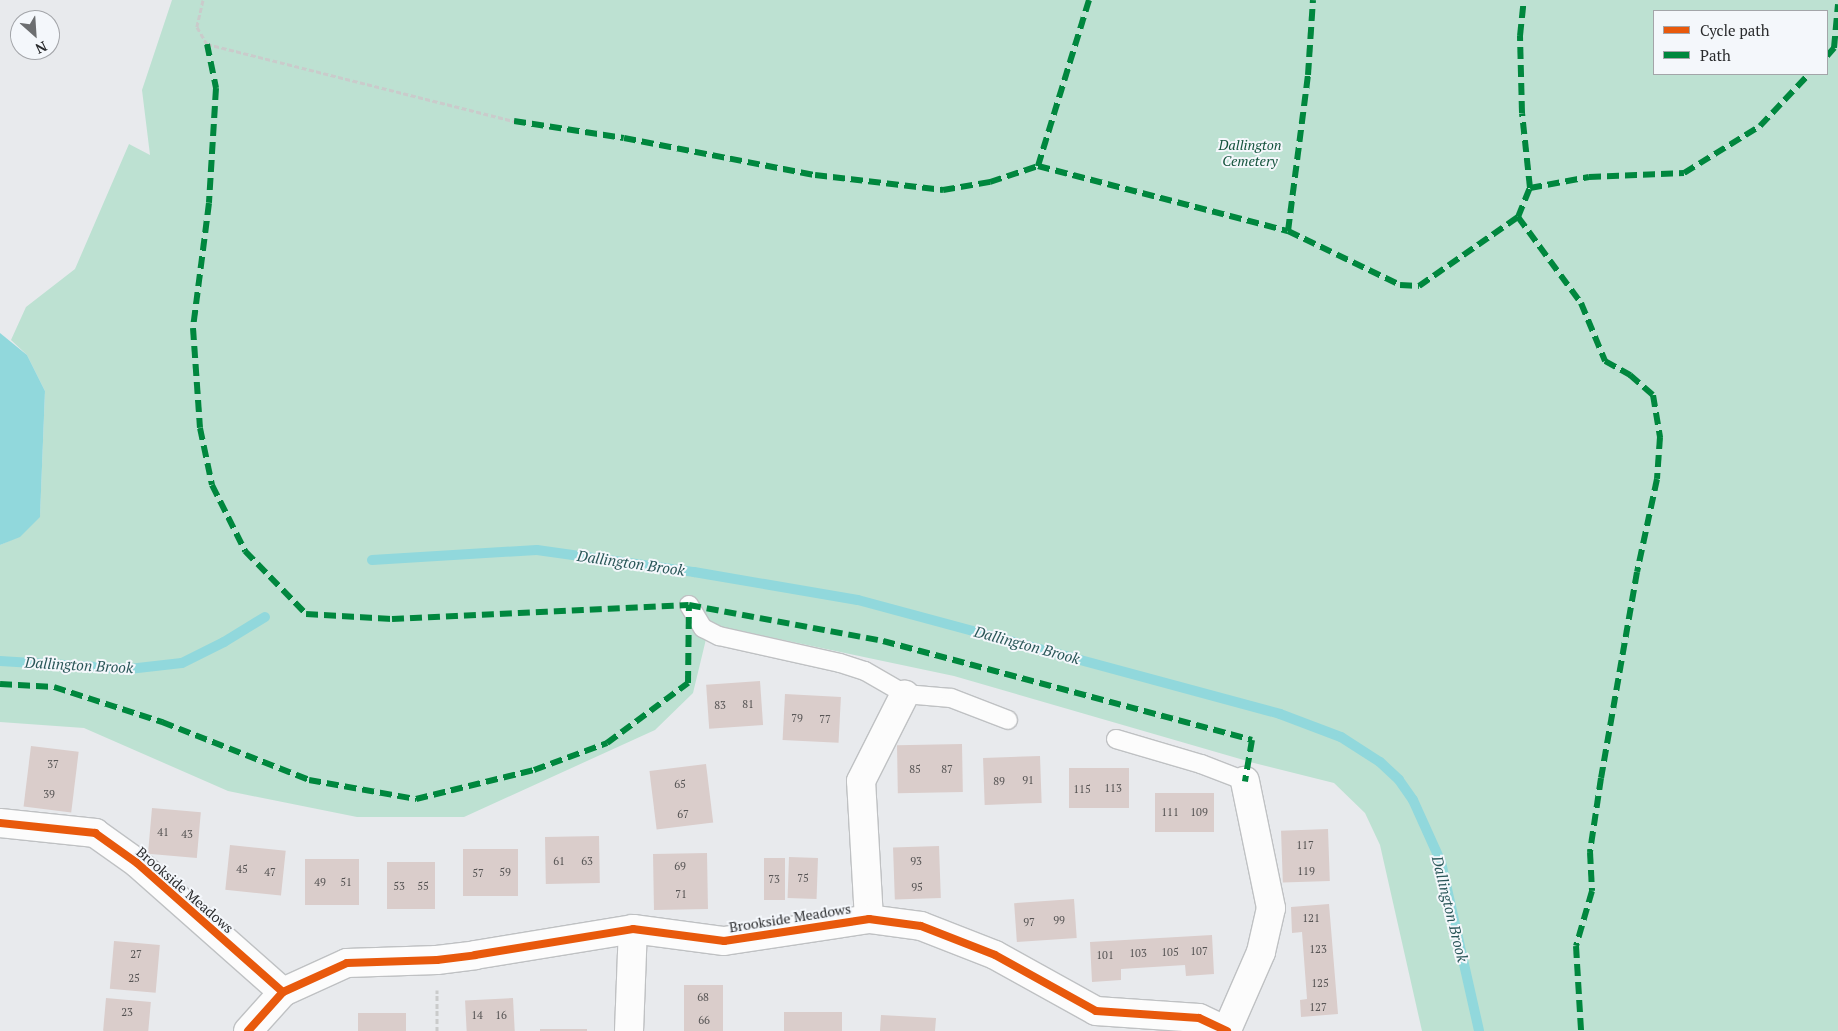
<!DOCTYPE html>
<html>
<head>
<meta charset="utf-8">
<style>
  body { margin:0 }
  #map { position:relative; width:1838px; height:1031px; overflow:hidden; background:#e8eaed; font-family:"PT Serif",serif }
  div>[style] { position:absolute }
  .green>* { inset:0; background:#bde1d2 }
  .water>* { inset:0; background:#91d8dc }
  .stream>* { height:10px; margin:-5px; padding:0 5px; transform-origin:5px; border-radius:5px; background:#91d8dc }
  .building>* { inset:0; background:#dacdcb; transform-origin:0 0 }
  .path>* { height:3px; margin-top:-1.5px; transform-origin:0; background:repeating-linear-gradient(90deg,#cacbcb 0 5px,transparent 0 7.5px) }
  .roads { filter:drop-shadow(1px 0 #bfc1c3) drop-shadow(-1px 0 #bfc1c3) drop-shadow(0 1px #bfc1c3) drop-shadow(0 -1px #bfc1c3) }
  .service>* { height:18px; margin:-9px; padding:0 9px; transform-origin:9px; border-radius:9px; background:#fcfcfc }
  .minor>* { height:28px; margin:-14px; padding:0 14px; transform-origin:14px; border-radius:14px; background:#fcfcfc }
  .quiet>* { height:6px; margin-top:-3px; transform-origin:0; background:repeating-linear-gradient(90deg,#00873e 0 12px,transparent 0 18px) }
  .cycleway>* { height:8px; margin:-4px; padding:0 4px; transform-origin:4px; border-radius:4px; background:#e8590c }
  span { translate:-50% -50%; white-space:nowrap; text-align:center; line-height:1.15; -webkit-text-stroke:4px #f4f7fb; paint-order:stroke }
  .number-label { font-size:11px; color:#565454 }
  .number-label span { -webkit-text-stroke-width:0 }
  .park-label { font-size:14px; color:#12523b; font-style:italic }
  .street-label { font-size:14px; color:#2a2b2d }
  .water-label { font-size:15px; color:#295658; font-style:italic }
  .legend { position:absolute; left:1653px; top:10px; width:175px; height:65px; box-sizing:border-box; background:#f4f7fb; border:1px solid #a3a5a9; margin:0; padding:6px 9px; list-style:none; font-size:15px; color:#2a2b2d }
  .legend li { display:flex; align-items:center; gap:10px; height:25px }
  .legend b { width:25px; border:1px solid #a3a5a9 }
  .north { position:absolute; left:10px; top:10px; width:50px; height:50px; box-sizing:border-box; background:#f4f7fb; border:1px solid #a3a5a9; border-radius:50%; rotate:154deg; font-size:14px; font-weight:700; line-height:20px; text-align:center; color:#2a2b2d }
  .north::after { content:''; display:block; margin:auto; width:18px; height:22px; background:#6c6e70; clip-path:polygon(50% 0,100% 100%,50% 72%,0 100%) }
</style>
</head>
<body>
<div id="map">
  <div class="green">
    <i style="clip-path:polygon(evenodd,172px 0,1838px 0,1838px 1031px,1422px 1031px,1380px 845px,1365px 813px,1334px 783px,1254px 763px,954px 676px,727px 628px,707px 635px,693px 693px,655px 730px,464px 817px,357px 817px,228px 791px,84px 728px,0 722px,0 545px,20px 536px,40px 516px,45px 391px,27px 355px,11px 340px,26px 307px,75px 269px,129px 144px,150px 155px,142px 90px,172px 0,1654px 11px,1827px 11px,1827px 74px,1654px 74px,1654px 11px)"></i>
  </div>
  <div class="water">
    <i style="clip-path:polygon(0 333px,27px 355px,45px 391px,40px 517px,20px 537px,0 545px)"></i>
  </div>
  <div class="stream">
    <i style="left:372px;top:560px;width:165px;rotate:-3.5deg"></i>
    <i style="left:537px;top:550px;width:159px;rotate:8deg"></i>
    <i style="left:694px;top:572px;width:166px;rotate:9.7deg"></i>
    <i style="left:858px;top:600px;width:437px;rotate:15.1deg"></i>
    <i style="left:1280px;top:714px;width:65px;rotate:20.7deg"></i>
    <i style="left:1341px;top:737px;width:46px;rotate:32.7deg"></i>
    <i style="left:1380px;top:762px;width:26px;rotate:43deg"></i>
    <i style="left:1399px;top:780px;width:24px;rotate:55deg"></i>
    <i style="left:1413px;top:800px;width:68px;rotate:65.7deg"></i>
    <i style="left:1441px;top:862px;width:173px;rotate:77.3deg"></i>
    <i style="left:0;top:661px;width:129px;rotate:3.5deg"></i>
    <i style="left:129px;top:669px;width:53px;rotate:-6.5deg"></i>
    <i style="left:182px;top:663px;width:47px;rotate:-26.6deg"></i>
    <i style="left:224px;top:642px;width:48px;rotate:-31.4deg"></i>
  </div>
  <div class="building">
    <i style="left:760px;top:681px;width:44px;height:54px;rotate:86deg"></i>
    <i style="left:785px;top:694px;width:56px;height:46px;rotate:3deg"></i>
    <i style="left:962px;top:744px;width:48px;height:65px;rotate:89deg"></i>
    <i style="left:31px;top:746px;width:48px;height:61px;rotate:7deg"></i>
    <i style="left:1040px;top:756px;width:47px;height:57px;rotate:88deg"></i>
    <i style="left:706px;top:764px;width:59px;height:57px;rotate:83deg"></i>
    <i style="left:1129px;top:768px;width:40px;height:60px;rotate:90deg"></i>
    <i style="left:1155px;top:793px;width:59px;height:39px"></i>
    <i style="left:152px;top:808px;width:49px;height:46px;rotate:5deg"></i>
    <i style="left:1328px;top:829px;width:52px;height:47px;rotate:88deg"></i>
    <i style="left:599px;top:836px;width:47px;height:54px;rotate:89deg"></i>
    <i style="left:230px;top:845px;width:56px;height:45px;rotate:6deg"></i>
    <i style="left:939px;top:846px;width:52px;height:46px;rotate:88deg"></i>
    <i style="left:463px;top:849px;width:55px;height:47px"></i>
    <i style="left:707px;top:853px;width:56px;height:54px;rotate:89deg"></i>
    <i style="left:789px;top:857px;width:29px;height:41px;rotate:2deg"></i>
    <i style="left:764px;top:858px;width:21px;height:42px"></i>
    <i style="left:305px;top:859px;width:54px;height:46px"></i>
    <i style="left:435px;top:862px;width:47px;height:48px;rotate:90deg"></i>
    <i style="left:1074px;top:899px;width:39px;height:60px;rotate:86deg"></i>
    <i style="clip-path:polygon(1329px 904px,1338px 1014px,1301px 1017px,1300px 1000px,1307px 999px,1302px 932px,1292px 933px,1291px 907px)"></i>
    <i style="clip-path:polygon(1212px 935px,1214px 974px,1186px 976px,1185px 965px,1121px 969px,1121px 980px,1092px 982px,1090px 942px)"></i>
    <i style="left:114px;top:941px;width:46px;height:48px;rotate:5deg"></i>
    <i style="left:684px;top:985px;width:39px;height:46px"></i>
    <i style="left:106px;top:998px;width:45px;height:33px;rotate:5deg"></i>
    <i style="left:513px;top:998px;width:33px;height:48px;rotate:87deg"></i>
    <i style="left:842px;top:1012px;width:19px;height:58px;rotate:90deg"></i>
    <i style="left:358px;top:1013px;width:48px;height:18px"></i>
    <i style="clip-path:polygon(881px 1015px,936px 1018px,935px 1031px,880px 1031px)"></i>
    <i style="left:540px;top:1029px;width:47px;height:2px"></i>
  </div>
  <div class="path">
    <i style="left:203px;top:0;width:28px;rotate:103deg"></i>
    <i style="left:197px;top:27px;width:20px;rotate:60deg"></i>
    <i style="left:207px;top:44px;width:317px;rotate:14.1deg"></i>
    <i style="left:437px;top:1031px;width:41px;rotate:-90deg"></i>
  </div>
  <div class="roads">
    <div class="service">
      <i style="left:689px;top:605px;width:27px;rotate:59deg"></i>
      <i style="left:703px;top:628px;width:18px;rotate:27deg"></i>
      <i style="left:719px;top:636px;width:124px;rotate:12.6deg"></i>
      <i style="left:840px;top:663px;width:26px;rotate:18deg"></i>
      <i style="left:865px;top:671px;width:46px;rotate:29.9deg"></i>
      <i style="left:905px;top:694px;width:46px;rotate:5deg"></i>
      <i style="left:951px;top:698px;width:61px;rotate:21.1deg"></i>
      <i style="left:1116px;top:739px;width:89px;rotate:16.4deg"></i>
      <i style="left:1201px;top:764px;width:47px;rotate:21.1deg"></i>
    </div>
    <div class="minor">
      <i style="left:0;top:823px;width:96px;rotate:6deg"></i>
      <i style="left:95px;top:833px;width:52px;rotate:35.5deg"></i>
      <i style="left:137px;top:863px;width:195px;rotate:41.5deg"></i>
      <i style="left:869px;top:919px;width:138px;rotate:-93.3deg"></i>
      <i style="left:861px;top:781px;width:97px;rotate:-63.2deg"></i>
      <i style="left:1227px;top:1030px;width:85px;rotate:-66.4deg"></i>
      <i style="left:1261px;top:952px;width:45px;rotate:-77.2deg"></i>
      <i style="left:1271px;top:908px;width:130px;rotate:-101.6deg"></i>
      <i style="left:248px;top:1031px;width:52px;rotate:-48.1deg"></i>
      <i style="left:283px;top:992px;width:70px;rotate:-24.4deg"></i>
      <i style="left:347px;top:963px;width:90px;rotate:-1.9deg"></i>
      <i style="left:437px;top:960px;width:38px;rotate:-7deg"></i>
      <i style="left:475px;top:955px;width:160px;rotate:-9.3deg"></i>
      <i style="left:633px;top:929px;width:92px;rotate:7.5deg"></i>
      <i style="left:724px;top:941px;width:147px;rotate:-8.6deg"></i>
      <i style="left:869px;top:919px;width:52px;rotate:7.7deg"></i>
      <i style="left:921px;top:926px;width:79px;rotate:21.4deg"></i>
      <i style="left:995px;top:955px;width:115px;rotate:29deg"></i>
      <i style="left:1096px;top:1011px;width:103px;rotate:3.9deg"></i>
      <i style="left:1199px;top:1018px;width:31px;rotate:25deg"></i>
      <i style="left:629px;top:1031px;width:102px;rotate:-87.8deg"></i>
    </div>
  </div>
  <div class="quiet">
    <i style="left:1089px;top:0;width:174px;rotate:107.1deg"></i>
    <i style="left:1038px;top:166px;width:258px;rotate:14.6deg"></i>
    <i style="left:1288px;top:231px;width:157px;rotate:-82.7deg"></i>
    <i style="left:1308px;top:75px;width:75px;rotate:-86.2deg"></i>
    <i style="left:207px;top:44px;width:45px;rotate:78.4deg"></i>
    <i style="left:216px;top:88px;width:115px;rotate:93.5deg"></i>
    <i style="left:209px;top:203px;width:126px;rotate:97.3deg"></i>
    <i style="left:193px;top:328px;width:100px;rotate:86deg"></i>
    <i style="left:200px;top:428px;width:58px;rotate:78.1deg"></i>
    <i style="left:212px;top:485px;width:74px;rotate:63.4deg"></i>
    <i style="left:245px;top:551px;width:88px;rotate:45.9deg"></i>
    <i style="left:306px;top:614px;width:86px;rotate:3.3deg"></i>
    <i style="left:392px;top:619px;width:297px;rotate:-2.7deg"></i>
    <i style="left:1827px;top:56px;width:11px;rotate:-49deg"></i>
    <i style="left:1834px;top:48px;width:44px;rotate:-84.8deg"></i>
    <i style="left:514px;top:121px;width:111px;rotate:8.8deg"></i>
    <i style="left:624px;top:138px;width:195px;rotate:11deg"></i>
    <i style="left:815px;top:175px;width:129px;rotate:6.7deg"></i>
    <i style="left:943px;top:190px;width:48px;rotate:-9.7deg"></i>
    <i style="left:990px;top:182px;width:51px;rotate:-18.4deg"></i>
    <i style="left:1530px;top:188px;width:60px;rotate:-10.6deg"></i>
    <i style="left:1589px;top:177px;width:95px;rotate:-2.4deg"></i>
    <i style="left:1684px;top:173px;width:89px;rotate:-31.7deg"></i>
    <i style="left:1760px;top:126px;width:71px;rotate:-46.7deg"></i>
    <i style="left:1518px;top:217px;width:107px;rotate:53.8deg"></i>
    <i style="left:1581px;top:303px;width:63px;rotate:67.5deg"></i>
    <i style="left:1605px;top:361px;width:29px;rotate:29deg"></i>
    <i style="left:1630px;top:375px;width:30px;rotate:41deg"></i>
    <i style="left:1653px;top:395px;width:43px;rotate:80.5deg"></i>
    <i style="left:1660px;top:437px;width:42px;rotate:94.1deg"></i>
    <i style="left:1657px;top:479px;width:95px;rotate:102.1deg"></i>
    <i style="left:1637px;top:572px;width:209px;rotate:99.9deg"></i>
    <i style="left:1601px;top:778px;width:75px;rotate:98.5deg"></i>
    <i style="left:1590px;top:852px;width:39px;rotate:87deg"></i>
    <i style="left:1592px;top:891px;width:57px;rotate:106.2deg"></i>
    <i style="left:1576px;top:946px;width:85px;rotate:86.6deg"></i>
    <i style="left:1288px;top:231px;width:124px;rotate:25.7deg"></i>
    <i style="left:1400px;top:285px;width:19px;rotate:3deg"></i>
    <i style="left:1419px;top:286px;width:121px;rotate:-34.9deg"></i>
    <i style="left:1518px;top:217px;width:31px;rotate:-68deg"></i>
    <i style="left:1530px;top:188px;width:75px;rotate:-96.1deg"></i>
    <i style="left:1522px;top:113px;width:77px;rotate:-91.5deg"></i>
    <i style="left:1520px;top:36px;width:36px;rotate:-84deg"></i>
    <i style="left:0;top:684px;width:54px;rotate:3.2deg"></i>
    <i style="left:54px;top:687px;width:114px;rotate:18deg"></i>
    <i style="left:162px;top:722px;width:158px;rotate:21.5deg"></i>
    <i style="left:309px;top:780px;width:109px;rotate:10.1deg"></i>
    <i style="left:416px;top:799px;width:122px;rotate:-13.8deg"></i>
    <i style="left:534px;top:770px;width:78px;rotate:-20.3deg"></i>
    <i style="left:607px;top:743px;width:101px;rotate:-36.5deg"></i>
    <i style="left:688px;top:683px;width:78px;rotate:-89.3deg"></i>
    <i style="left:689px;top:605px;width:197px;rotate:10.5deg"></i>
    <i style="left:883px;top:641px;width:382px;rotate:15deg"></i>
    <i style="left:1252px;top:740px;width:42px;rotate:99.7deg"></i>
  </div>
  <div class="cycleway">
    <i style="left:0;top:823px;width:96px;rotate:6deg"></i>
    <i style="left:95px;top:833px;width:52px;rotate:35.5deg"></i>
    <i style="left:137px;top:863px;width:195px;rotate:41.5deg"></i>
    <i style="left:248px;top:1031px;width:52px;rotate:-48.1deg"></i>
    <i style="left:283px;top:992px;width:70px;rotate:-24.4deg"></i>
    <i style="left:347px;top:963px;width:90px;rotate:-1.9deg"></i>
    <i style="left:437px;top:960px;width:38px;rotate:-7deg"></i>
    <i style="left:475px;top:955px;width:160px;rotate:-9.3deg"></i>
    <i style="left:633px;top:929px;width:92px;rotate:7.5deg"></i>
    <i style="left:724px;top:941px;width:147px;rotate:-8.6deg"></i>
    <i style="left:869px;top:919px;width:52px;rotate:7.7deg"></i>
    <i style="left:921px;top:926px;width:79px;rotate:21.4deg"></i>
    <i style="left:995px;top:955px;width:115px;rotate:29deg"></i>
    <i style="left:1096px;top:1011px;width:103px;rotate:3.9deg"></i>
    <i style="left:1199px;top:1018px;width:31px;rotate:25deg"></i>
  </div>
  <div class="number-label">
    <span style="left:748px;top:704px">81</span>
    <span style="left:720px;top:705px">83</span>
    <span style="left:797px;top:718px">79</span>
    <span style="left:825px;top:719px">77</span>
    <span style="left:53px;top:764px">37</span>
    <span style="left:915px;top:769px">85</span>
    <span style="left:947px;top:769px">87</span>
    <span style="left:1028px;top:780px">91</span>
    <span style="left:999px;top:781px">89</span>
    <span style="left:680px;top:784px">65</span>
    <span style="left:1113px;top:788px">113</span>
    <span style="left:1082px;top:789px">115</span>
    <span style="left:49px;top:794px">39</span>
    <span style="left:1170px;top:812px">111</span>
    <span style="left:1199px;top:812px">109</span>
    <span style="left:683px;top:814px">67</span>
    <span style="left:163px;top:832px">41</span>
    <span style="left:187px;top:834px">43</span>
    <span style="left:1305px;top:845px">117</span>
    <span style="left:559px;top:861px">61</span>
    <span style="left:587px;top:861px">63</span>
    <span style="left:916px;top:861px">93</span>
    <span style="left:680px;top:866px">69</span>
    <span style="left:242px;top:869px">45</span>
    <span style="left:1306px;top:871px">119</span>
    <span style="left:270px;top:872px">47</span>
    <span style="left:505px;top:872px">59</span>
    <span style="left:478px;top:873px">57</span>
    <span style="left:803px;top:878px">75</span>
    <span style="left:774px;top:879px">73</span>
    <span style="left:320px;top:882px">49</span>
    <span style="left:346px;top:882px">51</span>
    <span style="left:399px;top:886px">53</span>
    <span style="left:423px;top:886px">55</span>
    <span style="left:917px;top:887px">95</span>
    <span style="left:681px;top:894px">71</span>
    <span style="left:1311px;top:918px">121</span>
    <span style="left:1059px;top:920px">99</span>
    <span style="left:1029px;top:922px">97</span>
    <span style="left:1318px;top:949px">123</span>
    <span style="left:1199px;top:951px">107</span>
    <span style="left:1170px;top:952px">105</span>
    <span style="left:1138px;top:953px">103</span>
    <span style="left:136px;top:954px">27</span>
    <span style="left:1105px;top:955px">101</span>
    <span style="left:134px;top:978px">25</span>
    <span style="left:1320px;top:983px">125</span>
    <span style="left:703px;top:997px">68</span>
    <span style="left:1318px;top:1007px">127</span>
    <span style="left:127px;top:1012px">23</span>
    <span style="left:477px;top:1015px">14</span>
    <span style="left:501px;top:1015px">16</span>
    <span style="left:704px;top:1020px">66</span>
  </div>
  <div class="park-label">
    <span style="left:1250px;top:153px">Dallington<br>Cemetery</span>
  </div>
  <div class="street-label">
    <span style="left:185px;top:890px;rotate:41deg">Brookside Meadows</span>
    <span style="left:790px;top:918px;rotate:-9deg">Brookside Meadows</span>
  </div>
  <div class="water-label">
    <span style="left:631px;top:563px;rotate:8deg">Dallington Brook</span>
    <span style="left:1027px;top:645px;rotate:15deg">Dallington Brook</span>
    <span style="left:79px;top:665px;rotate:3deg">Dallington Brook</span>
    <span style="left:1450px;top:909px;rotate:76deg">Dallington Brook</span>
  </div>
  <ul class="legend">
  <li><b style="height:6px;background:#e8590c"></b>Cycle path</li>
  <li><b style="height:6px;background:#00873e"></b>Path</li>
  </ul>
  <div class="north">N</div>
</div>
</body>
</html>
